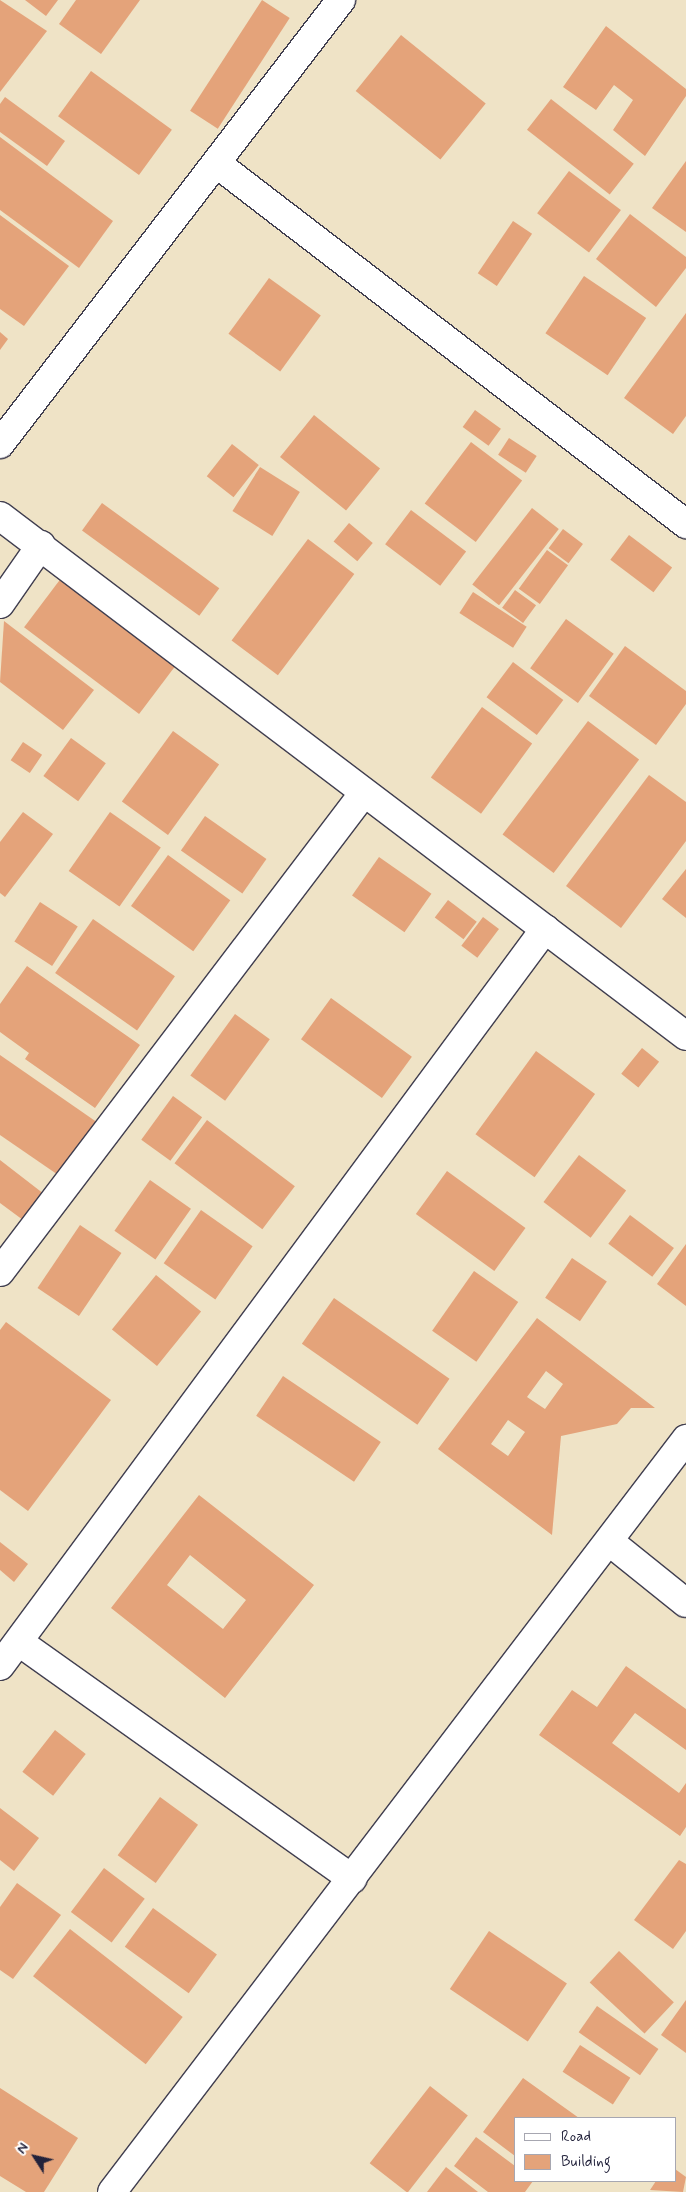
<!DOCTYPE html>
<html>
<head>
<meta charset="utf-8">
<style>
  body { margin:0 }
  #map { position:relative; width:686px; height:2192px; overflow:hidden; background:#efe3c6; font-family:Mynerve,sans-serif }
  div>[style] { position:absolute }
  .building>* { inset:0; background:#e4a37a; transform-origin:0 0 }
  .roads { filter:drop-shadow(1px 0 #413f50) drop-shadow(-1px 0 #413f50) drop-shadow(0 1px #413f50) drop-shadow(0 -1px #413f50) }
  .minor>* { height:28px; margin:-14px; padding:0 14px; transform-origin:14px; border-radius:14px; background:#fff }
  span { translate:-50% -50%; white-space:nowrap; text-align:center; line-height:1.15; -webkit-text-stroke:4.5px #fff; paint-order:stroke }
  .legend { position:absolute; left:514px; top:2117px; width:162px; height:65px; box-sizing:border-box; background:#fff; border:1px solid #a7a7b1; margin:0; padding:6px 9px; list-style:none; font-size:15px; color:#22223b }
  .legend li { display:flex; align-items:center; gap:10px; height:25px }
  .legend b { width:25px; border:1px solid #a7a7b1 }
  .north { position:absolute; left:10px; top:2132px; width:50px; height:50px; -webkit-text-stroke:4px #fff; paint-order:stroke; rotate:305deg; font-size:14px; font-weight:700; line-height:20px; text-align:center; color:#22223b }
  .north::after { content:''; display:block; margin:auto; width:18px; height:22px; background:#22223b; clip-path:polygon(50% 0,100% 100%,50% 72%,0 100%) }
</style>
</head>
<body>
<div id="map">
  <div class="building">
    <i style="clip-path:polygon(0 0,47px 31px,0 92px)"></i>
    <i style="clip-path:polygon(25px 0,58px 0,46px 16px)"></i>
    <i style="clip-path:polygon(76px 0,140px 0,101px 54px,59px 24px)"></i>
    <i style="left:262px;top:0;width:33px;height:132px;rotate:33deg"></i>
    <i style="clip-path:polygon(606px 26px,686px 89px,686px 96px,645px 156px,613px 130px,633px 100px,614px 85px,596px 110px,563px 87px)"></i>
    <i style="left:401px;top:35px;width:109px;height:72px;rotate:39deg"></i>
    <i style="left:91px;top:71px;width:100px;height:56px;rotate:36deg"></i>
    <i style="clip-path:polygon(5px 97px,65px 141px,47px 166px,0 132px,0 104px)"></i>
    <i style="left:551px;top:99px;width:105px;height:39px;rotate:38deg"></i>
    <i style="clip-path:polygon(0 137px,113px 221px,79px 268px,0 210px)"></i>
    <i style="clip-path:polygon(686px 161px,686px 232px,652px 208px)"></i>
    <i style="left:569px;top:171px;width:65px;height:53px;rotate:37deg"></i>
    <i style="clip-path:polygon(630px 214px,686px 257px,686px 268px,656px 307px,596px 259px)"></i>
    <i style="clip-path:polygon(0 215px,69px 266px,24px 326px,0 309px)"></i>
    <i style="left:513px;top:221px;width:23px;height:63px;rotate:34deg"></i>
    <i style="left:584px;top:276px;width:75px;height:69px;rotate:34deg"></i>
    <i style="left:269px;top:278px;width:64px;height:69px;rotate:36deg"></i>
    <i style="clip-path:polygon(686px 313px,686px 416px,673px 434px,624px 398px)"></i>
    <i style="clip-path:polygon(0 332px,8px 339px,0 350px)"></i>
    <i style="left:475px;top:410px;width:32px;height:21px;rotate:36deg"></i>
    <i style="left:314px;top:415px;width:85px;height:54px;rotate:39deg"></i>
    <i style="left:509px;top:438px;width:33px;height:20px;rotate:33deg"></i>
    <i style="left:471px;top:442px;width:64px;height:77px;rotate:37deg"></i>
    <i style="left:232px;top:444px;width:34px;height:41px;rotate:38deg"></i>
    <i style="left:260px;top:467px;width:47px;height:52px;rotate:32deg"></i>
    <i style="left:102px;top:503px;width:145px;height:34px;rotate:36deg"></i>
    <i style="left:532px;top:508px;width:34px;height:97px;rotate:38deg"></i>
    <i style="left:411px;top:510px;width:69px;height:43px;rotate:37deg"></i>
    <i style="left:349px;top:523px;width:31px;height:24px;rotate:40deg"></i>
    <i style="left:563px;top:529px;width:25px;height:24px;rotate:37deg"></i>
    <i style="left:629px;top:535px;width:54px;height:31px;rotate:37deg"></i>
    <i style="left:308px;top:539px;width:58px;height:127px;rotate:37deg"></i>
    <i style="left:547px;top:550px;width:26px;height:48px;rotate:36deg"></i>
    <i style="left:62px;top:577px;width:144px;height:63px;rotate:37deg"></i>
    <i style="left:515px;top:590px;width:26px;height:22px;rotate:36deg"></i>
    <i style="left:473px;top:592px;width:64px;height:25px;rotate:33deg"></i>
    <i style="left:566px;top:619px;width:59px;height:61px;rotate:36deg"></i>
    <i style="clip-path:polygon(4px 621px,94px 690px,63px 730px,0 682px)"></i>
    <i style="clip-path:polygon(625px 646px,686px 691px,686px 704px,656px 745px,589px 696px)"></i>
    <i style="left:513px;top:662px;width:63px;height:44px;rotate:37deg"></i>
    <i style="left:482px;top:707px;width:62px;height:87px;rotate:36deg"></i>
    <i style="left:588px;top:721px;width:64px;height:142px;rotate:37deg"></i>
    <i style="left:173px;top:731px;width:57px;height:87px;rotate:36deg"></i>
    <i style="left:71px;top:738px;width:43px;height:47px;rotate:36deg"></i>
    <i style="left:23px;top:742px;width:23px;height:22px;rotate:34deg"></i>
    <i style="clip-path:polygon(649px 775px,686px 802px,686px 841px,621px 928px,566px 886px)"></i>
    <i style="clip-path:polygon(23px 812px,53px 834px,5px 897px,0 893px,0 842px)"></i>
    <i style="left:110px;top:812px;width:62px;height:72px;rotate:35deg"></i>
    <i style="left:205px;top:816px;width:75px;height:42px;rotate:35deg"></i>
    <i style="left:168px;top:855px;width:77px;height:63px;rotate:36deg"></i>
    <i style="left:379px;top:857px;width:64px;height:47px;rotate:35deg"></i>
    <i style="clip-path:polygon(686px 869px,686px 918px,662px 899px)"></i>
    <i style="left:448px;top:900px;width:36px;height:22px;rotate:37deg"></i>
    <i style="left:40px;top:902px;width:45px;height:47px;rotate:33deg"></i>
    <i style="left:483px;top:917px;width:20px;height:36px;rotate:37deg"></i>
    <i style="left:93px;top:919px;width:100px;height:66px;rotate:35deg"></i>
    <i style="clip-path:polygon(27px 966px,140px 1045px,95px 1108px,25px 1059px,29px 1053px,0 1032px,0 1004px)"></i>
    <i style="left:331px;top:998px;width:100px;height:51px;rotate:36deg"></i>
    <i style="left:235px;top:1014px;width:43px;height:76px;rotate:36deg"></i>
    <i style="left:642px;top:1048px;width:22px;height:33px;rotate:39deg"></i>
    <i style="left:536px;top:1051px;width:73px;height:103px;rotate:36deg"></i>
    <i style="clip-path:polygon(0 1055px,101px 1125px,64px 1179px,0 1135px)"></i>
    <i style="left:173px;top:1096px;width:36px;height:54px;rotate:36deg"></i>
    <i style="left:207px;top:1120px;width:110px;height:54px;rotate:37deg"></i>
    <i style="left:579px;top:1155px;width:59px;height:59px;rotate:37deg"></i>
    <i style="clip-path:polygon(0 1160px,44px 1194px,23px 1220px,0 1203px)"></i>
    <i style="left:447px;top:1171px;width:97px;height:53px;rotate:36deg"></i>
    <i style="left:150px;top:1180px;width:50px;height:62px;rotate:35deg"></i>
    <i style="left:201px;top:1210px;width:63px;height:65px;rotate:35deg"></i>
    <i style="left:630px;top:1215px;width:55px;height:36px;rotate:37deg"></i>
    <i style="left:80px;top:1225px;width:50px;height:76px;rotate:34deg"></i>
    <i style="clip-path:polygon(686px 1244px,686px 1306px,657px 1284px)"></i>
    <i style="left:572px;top:1258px;width:42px;height:48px;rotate:34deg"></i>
    <i style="left:474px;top:1271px;width:54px;height:73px;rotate:35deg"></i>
    <i style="left:156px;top:1275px;width:58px;height:70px;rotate:39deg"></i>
    <i style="left:334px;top:1298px;width:141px;height:56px;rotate:35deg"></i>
    <i style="clip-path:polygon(evenodd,537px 1318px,655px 1408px,631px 1408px,617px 1424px,561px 1436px,552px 1535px,438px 1449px,537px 1318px,546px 1371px,563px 1384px,545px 1409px,527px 1397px,546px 1371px,537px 1318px,508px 1420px,525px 1432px,508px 1456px,491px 1444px,508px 1420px)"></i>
    <i style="clip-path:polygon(6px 1322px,111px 1400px,28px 1511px,0 1490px,0 1330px)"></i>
    <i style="left:283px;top:1376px;width:118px;height:48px;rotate:34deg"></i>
    <i style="clip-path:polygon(evenodd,199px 1495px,314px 1585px,225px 1698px,111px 1608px,199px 1495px,190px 1555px,246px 1600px,223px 1629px,167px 1585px,190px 1555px)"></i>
    <i style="clip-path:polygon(0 1542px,28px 1564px,14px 1582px,0 1570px)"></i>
    <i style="clip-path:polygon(626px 1666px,686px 1709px,686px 1750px,635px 1713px,612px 1743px,679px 1793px,686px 1783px,686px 1827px,680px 1836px,539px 1735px,572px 1690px,597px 1707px)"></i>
    <i style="left:55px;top:1730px;width:39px;height:53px;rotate:38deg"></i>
    <i style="left:160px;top:1797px;width:47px;height:72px;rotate:36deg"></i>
    <i style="clip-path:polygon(0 1808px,39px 1838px,14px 1871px,0 1860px)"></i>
    <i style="clip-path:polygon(679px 1860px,686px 1864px,686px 1931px,673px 1949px,634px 1920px)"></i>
    <i style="left:104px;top:1868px;width:51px;height:55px;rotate:37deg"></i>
    <i style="clip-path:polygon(17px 1883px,61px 1915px,13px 1979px,0 1970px,0 1907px)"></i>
    <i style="left:153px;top:1908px;width:79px;height:48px;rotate:36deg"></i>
    <i style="left:70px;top:1929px;width:143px;height:60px;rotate:38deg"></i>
    <i style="left:489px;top:1931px;width:94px;height:70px;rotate:34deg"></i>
    <i style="left:619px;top:1951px;width:75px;height:43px;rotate:43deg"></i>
    <i style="clip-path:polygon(686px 2000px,686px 2053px,661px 2035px)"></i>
    <i style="left:597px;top:2006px;width:75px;height:32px;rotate:35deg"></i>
    <i style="left:580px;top:2045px;width:60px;height:32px;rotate:33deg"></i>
    <i style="clip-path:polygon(523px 2078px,579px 2118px,515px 2118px,515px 2156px,483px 2132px)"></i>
    <i style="left:430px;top:2086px;width:48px;height:98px;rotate:38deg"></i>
    <i style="clip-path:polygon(0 2088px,78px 2138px,44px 2192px,26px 2192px,0 2176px)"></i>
    <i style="clip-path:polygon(476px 2137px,515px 2166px,515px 2181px,533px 2181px,525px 2192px,488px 2192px,454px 2166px)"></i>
    <i style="clip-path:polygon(446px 2167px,478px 2192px,427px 2192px)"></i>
    <i style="clip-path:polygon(675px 2169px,686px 2177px,683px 2192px,650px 2190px,656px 2181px,675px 2181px)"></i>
  </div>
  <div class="roads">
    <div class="minor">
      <i style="left:216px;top:163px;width:593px;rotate:37.53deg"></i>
      <i style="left:0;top:444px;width:560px;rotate:-52.48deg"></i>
      <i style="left:0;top:516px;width:861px;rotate:37.16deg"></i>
      <i style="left:0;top:604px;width:72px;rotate:-55.2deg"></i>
      <i style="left:0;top:1272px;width:600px;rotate:-52.79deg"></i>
      <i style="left:610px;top:1542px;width:97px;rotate:38.8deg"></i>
      <i style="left:19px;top:1642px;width:409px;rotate:35.4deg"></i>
      <i style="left:0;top:1666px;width:917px;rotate:-53.52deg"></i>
      <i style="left:112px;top:2192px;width:947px;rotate:-52.68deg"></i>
    </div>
  </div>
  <ul class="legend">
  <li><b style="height:6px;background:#fff"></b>Road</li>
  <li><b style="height:14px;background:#e4a37a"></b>Building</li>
  </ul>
  <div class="north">N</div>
</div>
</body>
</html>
